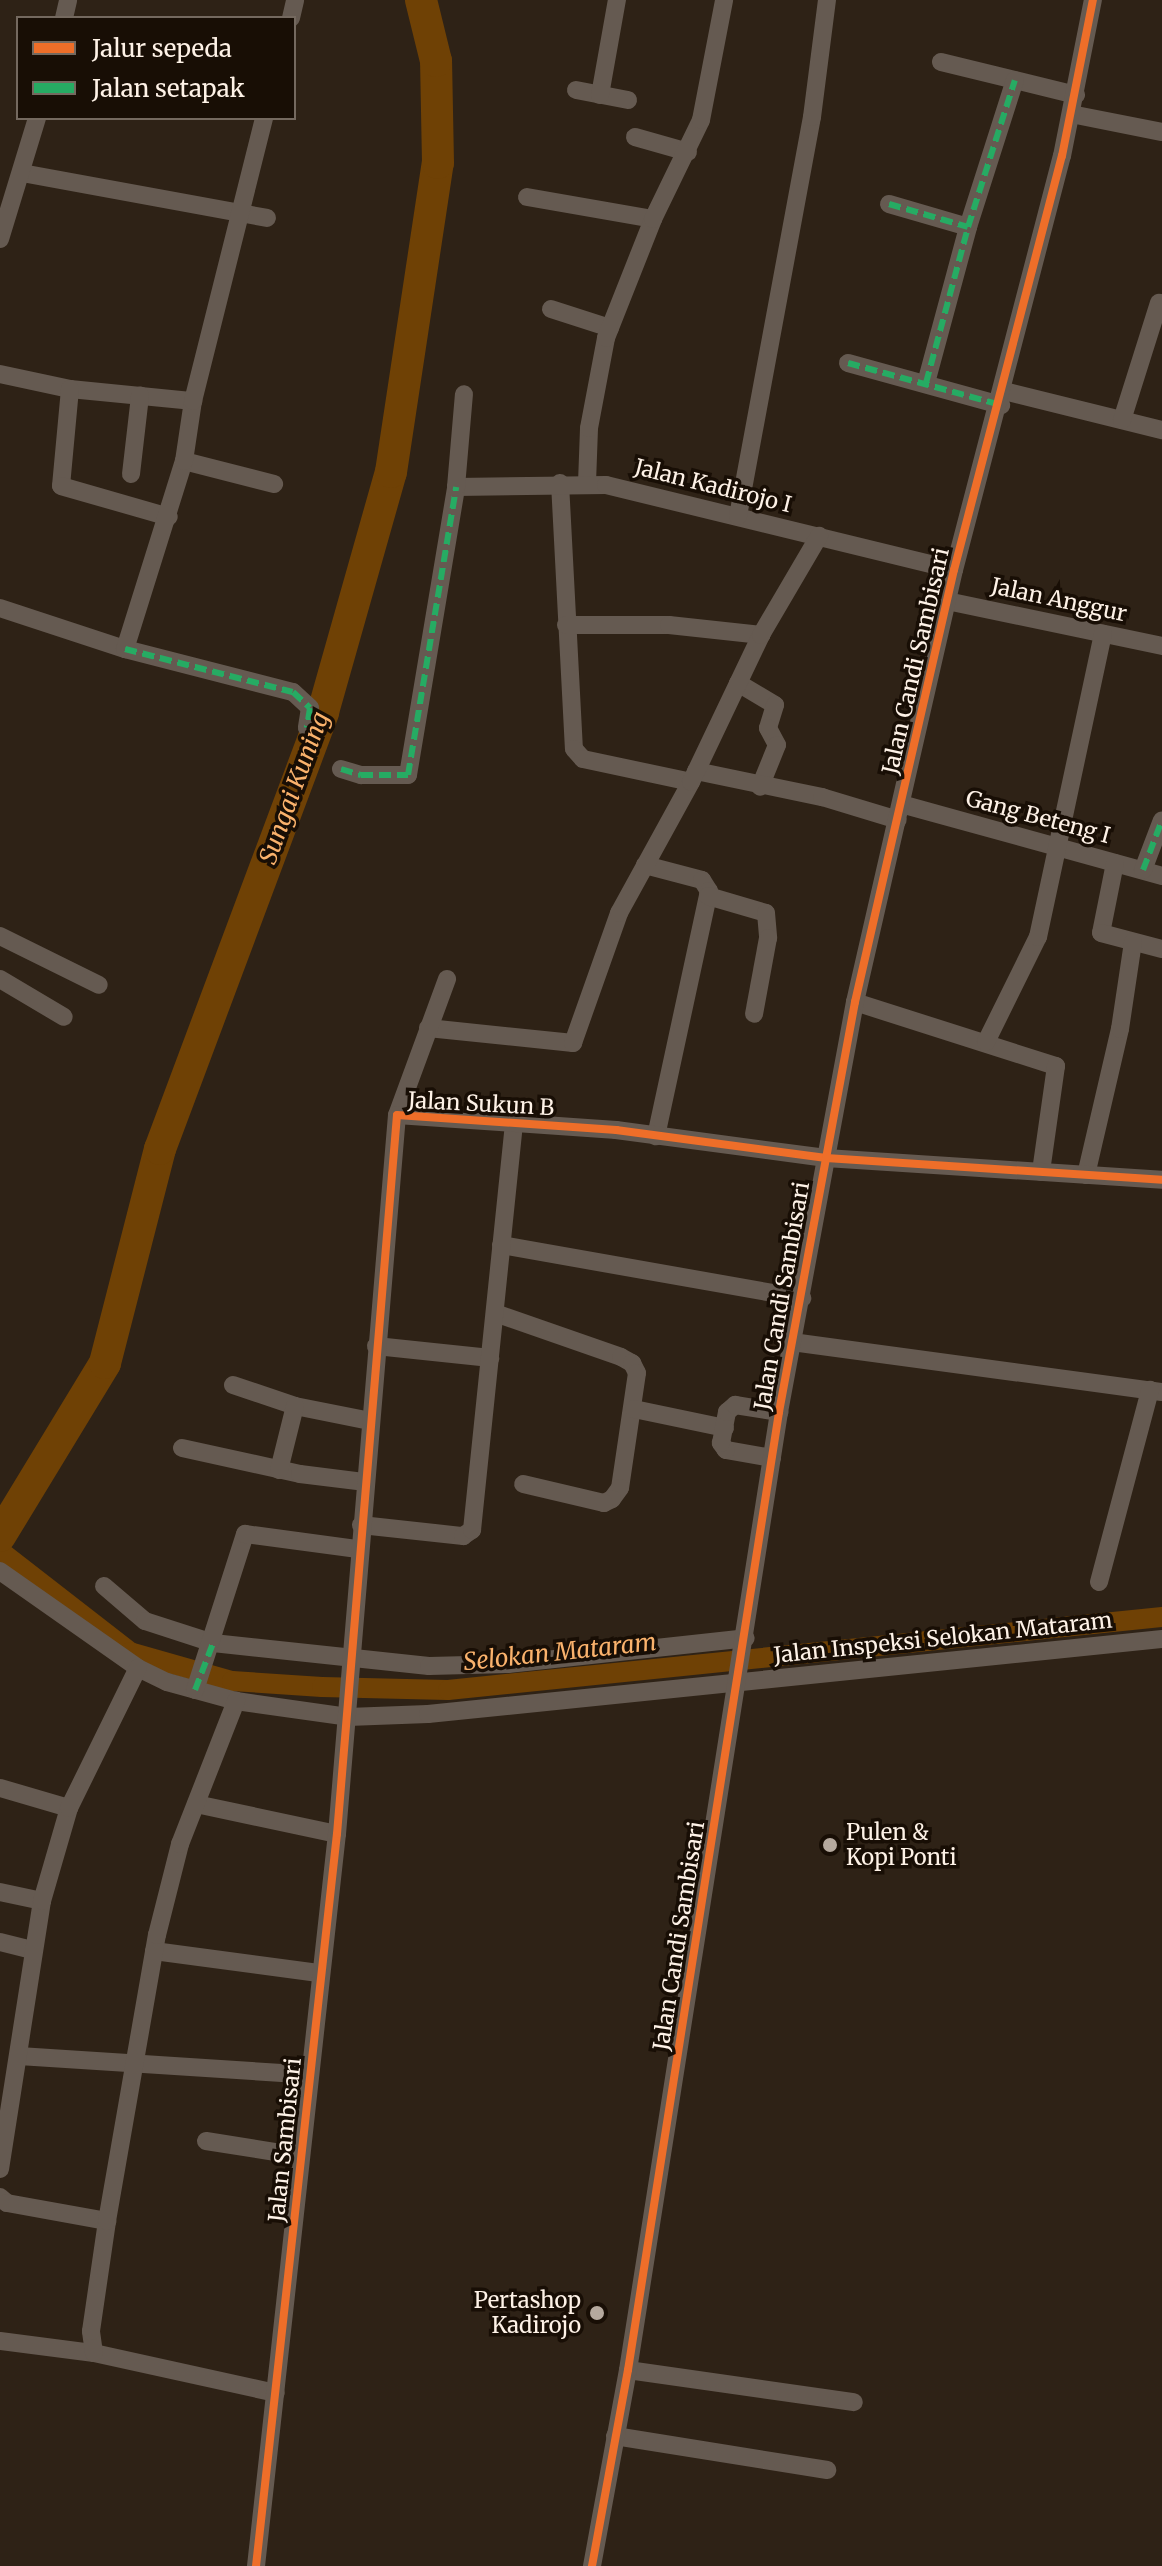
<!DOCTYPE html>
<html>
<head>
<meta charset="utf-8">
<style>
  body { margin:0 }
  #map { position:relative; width:1162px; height:2566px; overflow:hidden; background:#2e2216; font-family:Merriweather,serif }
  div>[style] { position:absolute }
  .canal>* { height:20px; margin:-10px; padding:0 10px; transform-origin:10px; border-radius:10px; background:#6f4105 }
  .river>* { height:32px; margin:-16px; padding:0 16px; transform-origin:16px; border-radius:16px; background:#6f4105 }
  .minor>* { height:18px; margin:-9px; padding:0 9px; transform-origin:9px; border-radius:9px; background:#655a51 }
  .quiet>* { height:6px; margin-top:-3px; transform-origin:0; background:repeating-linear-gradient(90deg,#26ab63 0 12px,transparent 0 18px) }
  .cycleway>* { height:8px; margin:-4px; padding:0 4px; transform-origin:4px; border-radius:4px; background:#ee6e29 }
  .dots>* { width:22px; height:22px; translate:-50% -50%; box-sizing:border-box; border:4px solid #180e05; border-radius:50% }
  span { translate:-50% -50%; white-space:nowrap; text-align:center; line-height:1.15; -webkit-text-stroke:7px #180e05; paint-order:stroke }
  .street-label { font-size:22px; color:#fef2e7 }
  .poi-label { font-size:22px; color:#fef2e7 }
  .left { translate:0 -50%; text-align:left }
  .right { translate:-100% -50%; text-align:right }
  .water-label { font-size:24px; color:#fab26c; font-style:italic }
  .legend { position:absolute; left:16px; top:16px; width:280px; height:104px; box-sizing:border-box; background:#180e05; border:2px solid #74695f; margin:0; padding:10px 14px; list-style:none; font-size:24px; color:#fef2e7 }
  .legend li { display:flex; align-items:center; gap:16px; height:40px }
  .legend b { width:40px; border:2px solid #74695f }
</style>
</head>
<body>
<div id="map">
  <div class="canal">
    <i style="left:0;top:1551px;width:165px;rotate:37.8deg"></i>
    <i style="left:130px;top:1652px;width:106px;rotate:15.9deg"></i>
    <i style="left:232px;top:1681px;width:90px;rotate:3.8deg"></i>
    <i style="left:322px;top:1687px;width:126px;rotate:1.4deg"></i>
    <i style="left:448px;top:1690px;width:718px;rotate:-5.84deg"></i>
  </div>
  <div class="river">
    <i style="left:0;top:1536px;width:202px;rotate:-58.7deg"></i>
    <i style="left:105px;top:1363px;width:221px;rotate:-75.6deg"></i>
    <i style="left:160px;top:1149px;width:466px;rotate:-69.5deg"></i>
    <i style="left:323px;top:712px;width:249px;rotate:-74.2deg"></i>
    <i style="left:391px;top:472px;width:313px;rotate:-81.4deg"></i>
    <i style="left:438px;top:163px;width:102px;rotate:-91.1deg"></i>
    <i style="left:436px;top:61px;width:63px;rotate:-103.8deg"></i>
  </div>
  <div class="minor">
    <i style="left:64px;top:18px;width:18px;rotate:-77deg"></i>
    <i style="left:291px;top:18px;width:18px;rotate:-77deg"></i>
    <i style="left:941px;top:62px;width:139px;rotate:13.7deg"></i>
    <i style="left:576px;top:90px;width:53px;rotate:10.9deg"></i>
    <i style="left:600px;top:95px;width:97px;rotate:-79.9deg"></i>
    <i style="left:1071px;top:114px;width:93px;rotate:11.2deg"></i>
    <i style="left:635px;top:137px;width:55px;rotate:15.8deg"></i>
    <i style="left:22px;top:173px;width:249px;rotate:10.4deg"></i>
    <i style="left:527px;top:197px;width:128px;rotate:9.9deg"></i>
    <i style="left:889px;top:204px;width:82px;rotate:16.2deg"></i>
    <i style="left:968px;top:227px;width:154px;rotate:-72.3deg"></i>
    <i style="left:0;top:239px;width:127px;rotate:-73deg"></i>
    <i style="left:551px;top:309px;width:62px;rotate:17.9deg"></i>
    <i style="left:848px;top:363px;width:159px;rotate:15.4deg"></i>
    <i style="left:0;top:374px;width:72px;rotate:12.1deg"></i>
    <i style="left:70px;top:389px;width:124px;rotate:5.6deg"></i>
    <i style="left:926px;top:383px;width:162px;rotate:-74.9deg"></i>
    <i style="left:70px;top:389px;width:97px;rotate:95.3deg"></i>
    <i style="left:61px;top:486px;width:112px;rotate:16deg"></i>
    <i style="left:1004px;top:391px;width:163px;rotate:13.9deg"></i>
    <i style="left:1122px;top:420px;width:123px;rotate:-72.5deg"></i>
    <i style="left:184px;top:461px;width:93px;rotate:14.3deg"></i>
    <i style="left:131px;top:474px;width:79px;rotate:-83.4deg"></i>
    <i style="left:560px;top:483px;width:266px;rotate:87deg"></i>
    <i style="left:574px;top:749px;width:13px;rotate:48deg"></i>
    <i style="left:583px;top:759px;width:110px;rotate:12deg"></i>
    <i style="left:587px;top:483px;width:55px;rotate:-87.9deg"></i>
    <i style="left:589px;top:428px;width:92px;rotate:-79.3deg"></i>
    <i style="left:606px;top:338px;width:128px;rotate:-68.4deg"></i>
    <i style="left:653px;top:219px;width:110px;rotate:-64.1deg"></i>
    <i style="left:701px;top:120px;width:122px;rotate:-79.1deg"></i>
    <i style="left:456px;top:487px;width:150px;rotate:-0.8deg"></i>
    <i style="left:606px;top:485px;width:358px;rotate:13.7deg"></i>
    <i style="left:738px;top:516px;width:406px;rotate:-79.5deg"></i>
    <i style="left:812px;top:117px;width:118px;rotate:-82.7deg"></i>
    <i style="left:947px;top:601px;width:220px;rotate:11.8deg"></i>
    <i style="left:0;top:608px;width:132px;rotate:18.2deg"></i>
    <i style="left:125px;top:649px;width:173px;rotate:14.4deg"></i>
    <i style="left:293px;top:692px;width:23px;rotate:43deg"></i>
    <i style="left:310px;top:708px;width:20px;rotate:99deg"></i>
    <i style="left:566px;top:625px;width:103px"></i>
    <i style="left:669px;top:625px;width:93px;rotate:6.2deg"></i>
    <i style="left:125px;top:649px;width:197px;rotate:-72.6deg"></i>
    <i style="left:184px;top:461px;width:61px;rotate:-81.5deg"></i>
    <i style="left:193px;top:401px;width:292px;rotate:-75.9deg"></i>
    <i style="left:738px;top:683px;width:43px;rotate:30.7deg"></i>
    <i style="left:775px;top:705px;width:24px;rotate:107deg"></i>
    <i style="left:768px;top:728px;width:19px;rotate:62deg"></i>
    <i style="left:777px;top:745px;width:45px;rotate:112deg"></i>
    <i style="left:341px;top:769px;width:21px;rotate:17deg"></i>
    <i style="left:361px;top:775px;width:47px"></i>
    <i style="left:408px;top:775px;width:292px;rotate:-80.5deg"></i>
    <i style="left:456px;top:487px;width:93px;rotate:-85.1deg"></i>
    <i style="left:696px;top:771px;width:129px;rotate:11.7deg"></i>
    <i style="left:822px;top:797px;width:79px;rotate:16.8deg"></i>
    <i style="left:901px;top:804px;width:271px;rotate:15.4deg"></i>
    <i style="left:1115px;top:863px;width:71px;rotate:101.3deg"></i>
    <i style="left:1101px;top:933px;width:63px;rotate:14.7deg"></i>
    <i style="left:645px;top:865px;width:59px;rotate:14.7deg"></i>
    <i style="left:702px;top:880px;width:13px;rotate:58deg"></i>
    <i style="left:709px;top:891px;width:251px;rotate:102.2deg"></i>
    <i style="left:1143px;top:870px;width:53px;rotate:-69.2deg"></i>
    <i style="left:708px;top:896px;width:60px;rotate:16.3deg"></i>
    <i style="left:766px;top:913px;width:25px;rotate:85deg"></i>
    <i style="left:768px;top:938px;width:77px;rotate:100.4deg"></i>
    <i style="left:0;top:936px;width:110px;rotate:26.3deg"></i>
    <i style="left:0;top:979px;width:74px;rotate:30.7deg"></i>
    <i style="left:855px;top:1002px;width:211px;rotate:17.7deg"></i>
    <i style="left:1056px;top:1066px;width:107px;rotate:98.1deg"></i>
    <i style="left:428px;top:1028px;width:146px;rotate:5.9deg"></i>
    <i style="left:573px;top:1043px;width:138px;rotate:-70.5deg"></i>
    <i style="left:619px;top:913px;width:149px;rotate:-61.2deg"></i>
    <i style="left:691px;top:782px;width:163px;rotate:-64.5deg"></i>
    <i style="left:761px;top:635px;width:115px;rotate:-59.6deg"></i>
    <i style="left:986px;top:1042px;width:117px;rotate:-63.7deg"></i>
    <i style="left:1038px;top:937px;width:310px;rotate:-77.9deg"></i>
    <i style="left:397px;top:1115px;width:145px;rotate:-69.8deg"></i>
    <i style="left:1086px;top:1175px;width:150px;rotate:-76.9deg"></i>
    <i style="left:1120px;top:1029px;width:88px;rotate:-81.5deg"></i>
    <i style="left:501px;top:1245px;width:306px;rotate:10deg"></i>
    <i style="left:495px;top:1313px;width:133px;rotate:19.2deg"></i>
    <i style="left:621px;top:1357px;width:13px;rotate:29deg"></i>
    <i style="left:632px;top:1363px;width:11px;rotate:63deg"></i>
    <i style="left:637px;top:1373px;width:116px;rotate:98.4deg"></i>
    <i style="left:620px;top:1488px;width:14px;rotate:126deg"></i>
    <i style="left:612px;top:1499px;width:9px;rotate:153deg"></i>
    <i style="left:604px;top:1503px;width:83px;rotate:-166.8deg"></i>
    <i style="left:792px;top:1342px;width:373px;rotate:7.7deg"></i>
    <i style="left:376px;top:1346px;width:115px;rotate:6deg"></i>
    <i style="left:233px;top:1385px;width:65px;rotate:18.7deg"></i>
    <i style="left:295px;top:1406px;width:76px;rotate:11.3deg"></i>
    <i style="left:634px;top:1409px;width:93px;rotate:11.8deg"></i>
    <i style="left:182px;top:1448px;width:121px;rotate:12.4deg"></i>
    <i style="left:300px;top:1474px;width:64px;rotate:7.1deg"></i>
    <i style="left:772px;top:1458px;width:47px;rotate:-170.1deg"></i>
    <i style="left:726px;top:1450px;width:9px;rotate:-126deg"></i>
    <i style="left:721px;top:1443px;width:32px;rotate:-79deg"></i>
    <i style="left:727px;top:1412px;width:11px;rotate:-41deg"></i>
    <i style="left:735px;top:1405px;width:45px;rotate:9deg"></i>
    <i style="left:279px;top:1470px;width:66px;rotate:-76deg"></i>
    <i style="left:361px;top:1525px;width:103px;rotate:6.2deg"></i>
    <i style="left:463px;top:1536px;width:11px;rotate:-34deg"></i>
    <i style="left:472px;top:1530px;width:409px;rotate:-84.1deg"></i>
    <i style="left:0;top:1571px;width:169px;rotate:35.1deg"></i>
    <i style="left:138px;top:1668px;width:32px;rotate:26deg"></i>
    <i style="left:167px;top:1682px;width:72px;rotate:15.4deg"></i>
    <i style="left:236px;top:1701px;width:113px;rotate:8.1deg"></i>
    <i style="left:348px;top:1717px;width:80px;rotate:-2.1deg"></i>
    <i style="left:428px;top:1714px;width:738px;rotate:-5.83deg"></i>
    <i style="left:1099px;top:1582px;width:199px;rotate:-75.1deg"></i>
    <i style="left:104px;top:1586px;width:54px;rotate:40.5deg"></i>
    <i style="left:145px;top:1621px;width:71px;rotate:17.9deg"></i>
    <i style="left:213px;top:1643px;width:217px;rotate:6.1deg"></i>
    <i style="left:429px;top:1666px;width:79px;rotate:-1.5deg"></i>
    <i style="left:508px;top:1664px;width:239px;rotate:-6.2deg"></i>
    <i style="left:195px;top:1690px;width:164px;rotate:-72.2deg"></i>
    <i style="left:245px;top:1534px;width:114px;rotate:7.6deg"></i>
    <i style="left:0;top:1788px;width:72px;rotate:16.2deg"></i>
    <i style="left:196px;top:1804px;width:144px;rotate:12deg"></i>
    <i style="left:0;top:1892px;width:43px;rotate:12.1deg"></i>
    <i style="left:0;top:1942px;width:33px;rotate:14deg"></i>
    <i style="left:154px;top:1951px;width:166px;rotate:7.6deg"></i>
    <i style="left:19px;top:2056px;width:291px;rotate:3.7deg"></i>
    <i style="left:206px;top:2141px;width:96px;rotate:9deg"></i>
    <i style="left:0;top:2169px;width:271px;rotate:-81.1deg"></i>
    <i style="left:42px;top:1901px;width:97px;rotate:-73.8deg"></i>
    <i style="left:69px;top:1808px;width:156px;rotate:-63.8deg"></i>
    <i style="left:0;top:2197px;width:9px;rotate:41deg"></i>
    <i style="left:7px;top:2203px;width:102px;rotate:10.2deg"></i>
    <i style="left:0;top:2341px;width:95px;rotate:7.3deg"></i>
    <i style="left:94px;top:2353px;width:186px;rotate:12.4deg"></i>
    <i style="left:94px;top:2353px;width:22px;rotate:-98deg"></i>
    <i style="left:91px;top:2331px;width:111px;rotate:-81.7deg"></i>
    <i style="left:107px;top:2221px;width:290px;rotate:-80.1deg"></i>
    <i style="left:157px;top:1935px;width:94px;rotate:-75.8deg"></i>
    <i style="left:180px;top:1844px;width:154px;rotate:-68.6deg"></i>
    <i style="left:628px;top:2370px;width:228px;rotate:8.1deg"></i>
    <i style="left:615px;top:2436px;width:215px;rotate:9.1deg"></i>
    <i style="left:256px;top:2566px;width:736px;rotate:-83.69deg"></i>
    <i style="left:337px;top:1834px;width:721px;rotate:-85.23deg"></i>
    <i style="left:397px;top:1115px;width:220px;rotate:3.9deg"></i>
    <i style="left:616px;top:1130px;width:212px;rotate:7.6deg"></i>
    <i style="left:826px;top:1158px;width:337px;rotate:3.7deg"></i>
    <i style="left:592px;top:2566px;width:199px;rotate:-79.6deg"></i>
    <i style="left:628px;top:2370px;width:970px;rotate:-81.04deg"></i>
    <i style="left:779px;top:1412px;width:417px;rotate:-79.5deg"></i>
    <i style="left:855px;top:1002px;width:443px;rotate:-77.1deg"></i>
    <i style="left:954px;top:570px;width:428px;rotate:-75.4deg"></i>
    <i style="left:1062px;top:156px;width:159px;rotate:-78.8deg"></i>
  </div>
  <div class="quiet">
    <i style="left:889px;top:204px;width:82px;rotate:16.2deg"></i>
    <i style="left:968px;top:227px;width:154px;rotate:-72.3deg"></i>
    <i style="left:848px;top:363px;width:159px;rotate:15.4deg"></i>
    <i style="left:926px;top:383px;width:162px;rotate:-74.9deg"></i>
    <i style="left:125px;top:649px;width:173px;rotate:14.4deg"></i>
    <i style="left:293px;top:692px;width:23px;rotate:43deg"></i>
    <i style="left:310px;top:708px;width:20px;rotate:99deg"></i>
    <i style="left:341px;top:769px;width:21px;rotate:17deg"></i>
    <i style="left:361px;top:775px;width:47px"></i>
    <i style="left:408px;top:775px;width:292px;rotate:-80.5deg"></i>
    <i style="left:1143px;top:870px;width:53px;rotate:-69.2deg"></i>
    <i style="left:195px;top:1690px;width:50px;rotate:-69deg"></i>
  </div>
  <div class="cycleway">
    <i style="left:256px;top:2566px;width:736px;rotate:-83.69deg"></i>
    <i style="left:337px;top:1834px;width:721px;rotate:-85.23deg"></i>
    <i style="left:397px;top:1115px;width:220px;rotate:3.9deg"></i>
    <i style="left:616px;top:1130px;width:212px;rotate:7.6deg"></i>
    <i style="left:826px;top:1158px;width:337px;rotate:3.7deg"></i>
    <i style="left:592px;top:2566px;width:199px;rotate:-79.6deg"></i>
    <i style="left:628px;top:2370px;width:970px;rotate:-81.04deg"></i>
    <i style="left:779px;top:1412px;width:417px;rotate:-79.5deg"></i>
    <i style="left:855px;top:1002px;width:443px;rotate:-77.1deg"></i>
    <i style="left:954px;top:570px;width:428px;rotate:-75.4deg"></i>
    <i style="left:1062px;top:156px;width:159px;rotate:-78.8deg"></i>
  </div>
  <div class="dots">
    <i style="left:830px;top:1845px;background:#b5a99e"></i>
    <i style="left:597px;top:2313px;background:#b5a99e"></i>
  </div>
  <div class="street-label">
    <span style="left:713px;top:486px;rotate:14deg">Jalan Kadirojo I</span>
    <span style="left:1059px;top:600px;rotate:12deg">Jalan Anggur</span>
    <span style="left:916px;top:661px;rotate:-77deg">Jalan Candi Sambisari</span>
    <span style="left:1038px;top:817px;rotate:15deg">Gang Beteng I</span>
    <span style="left:481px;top:1104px;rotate:3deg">Jalan Sukun B</span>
    <span style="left:782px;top:1296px;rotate:-80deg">Jalan Candi Sambisari</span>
    <span style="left:943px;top:1638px;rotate:-6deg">Jalan Inspeksi Selokan Mataram</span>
    <span style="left:679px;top:1936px;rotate:-81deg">Jalan Candi Sambisari</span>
    <span style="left:285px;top:2140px;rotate:-84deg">Jalan Sambisari</span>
  </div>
  <div class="poi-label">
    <span class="left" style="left:846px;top:1845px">Pulen &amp;<br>Kopi Ponti</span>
    <span class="right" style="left:581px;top:2313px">Pertashop<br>Kadirojo</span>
  </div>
  <div class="water-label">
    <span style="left:294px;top:788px;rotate:-70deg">Sungai Kuning</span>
    <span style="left:560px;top:1652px;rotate:-6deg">Selokan Mataram</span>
  </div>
  <ul class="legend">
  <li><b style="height:10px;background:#ee6e29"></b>Jalur sepeda</li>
  <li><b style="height:10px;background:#26ab63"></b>Jalan setapak</li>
  </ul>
</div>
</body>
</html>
